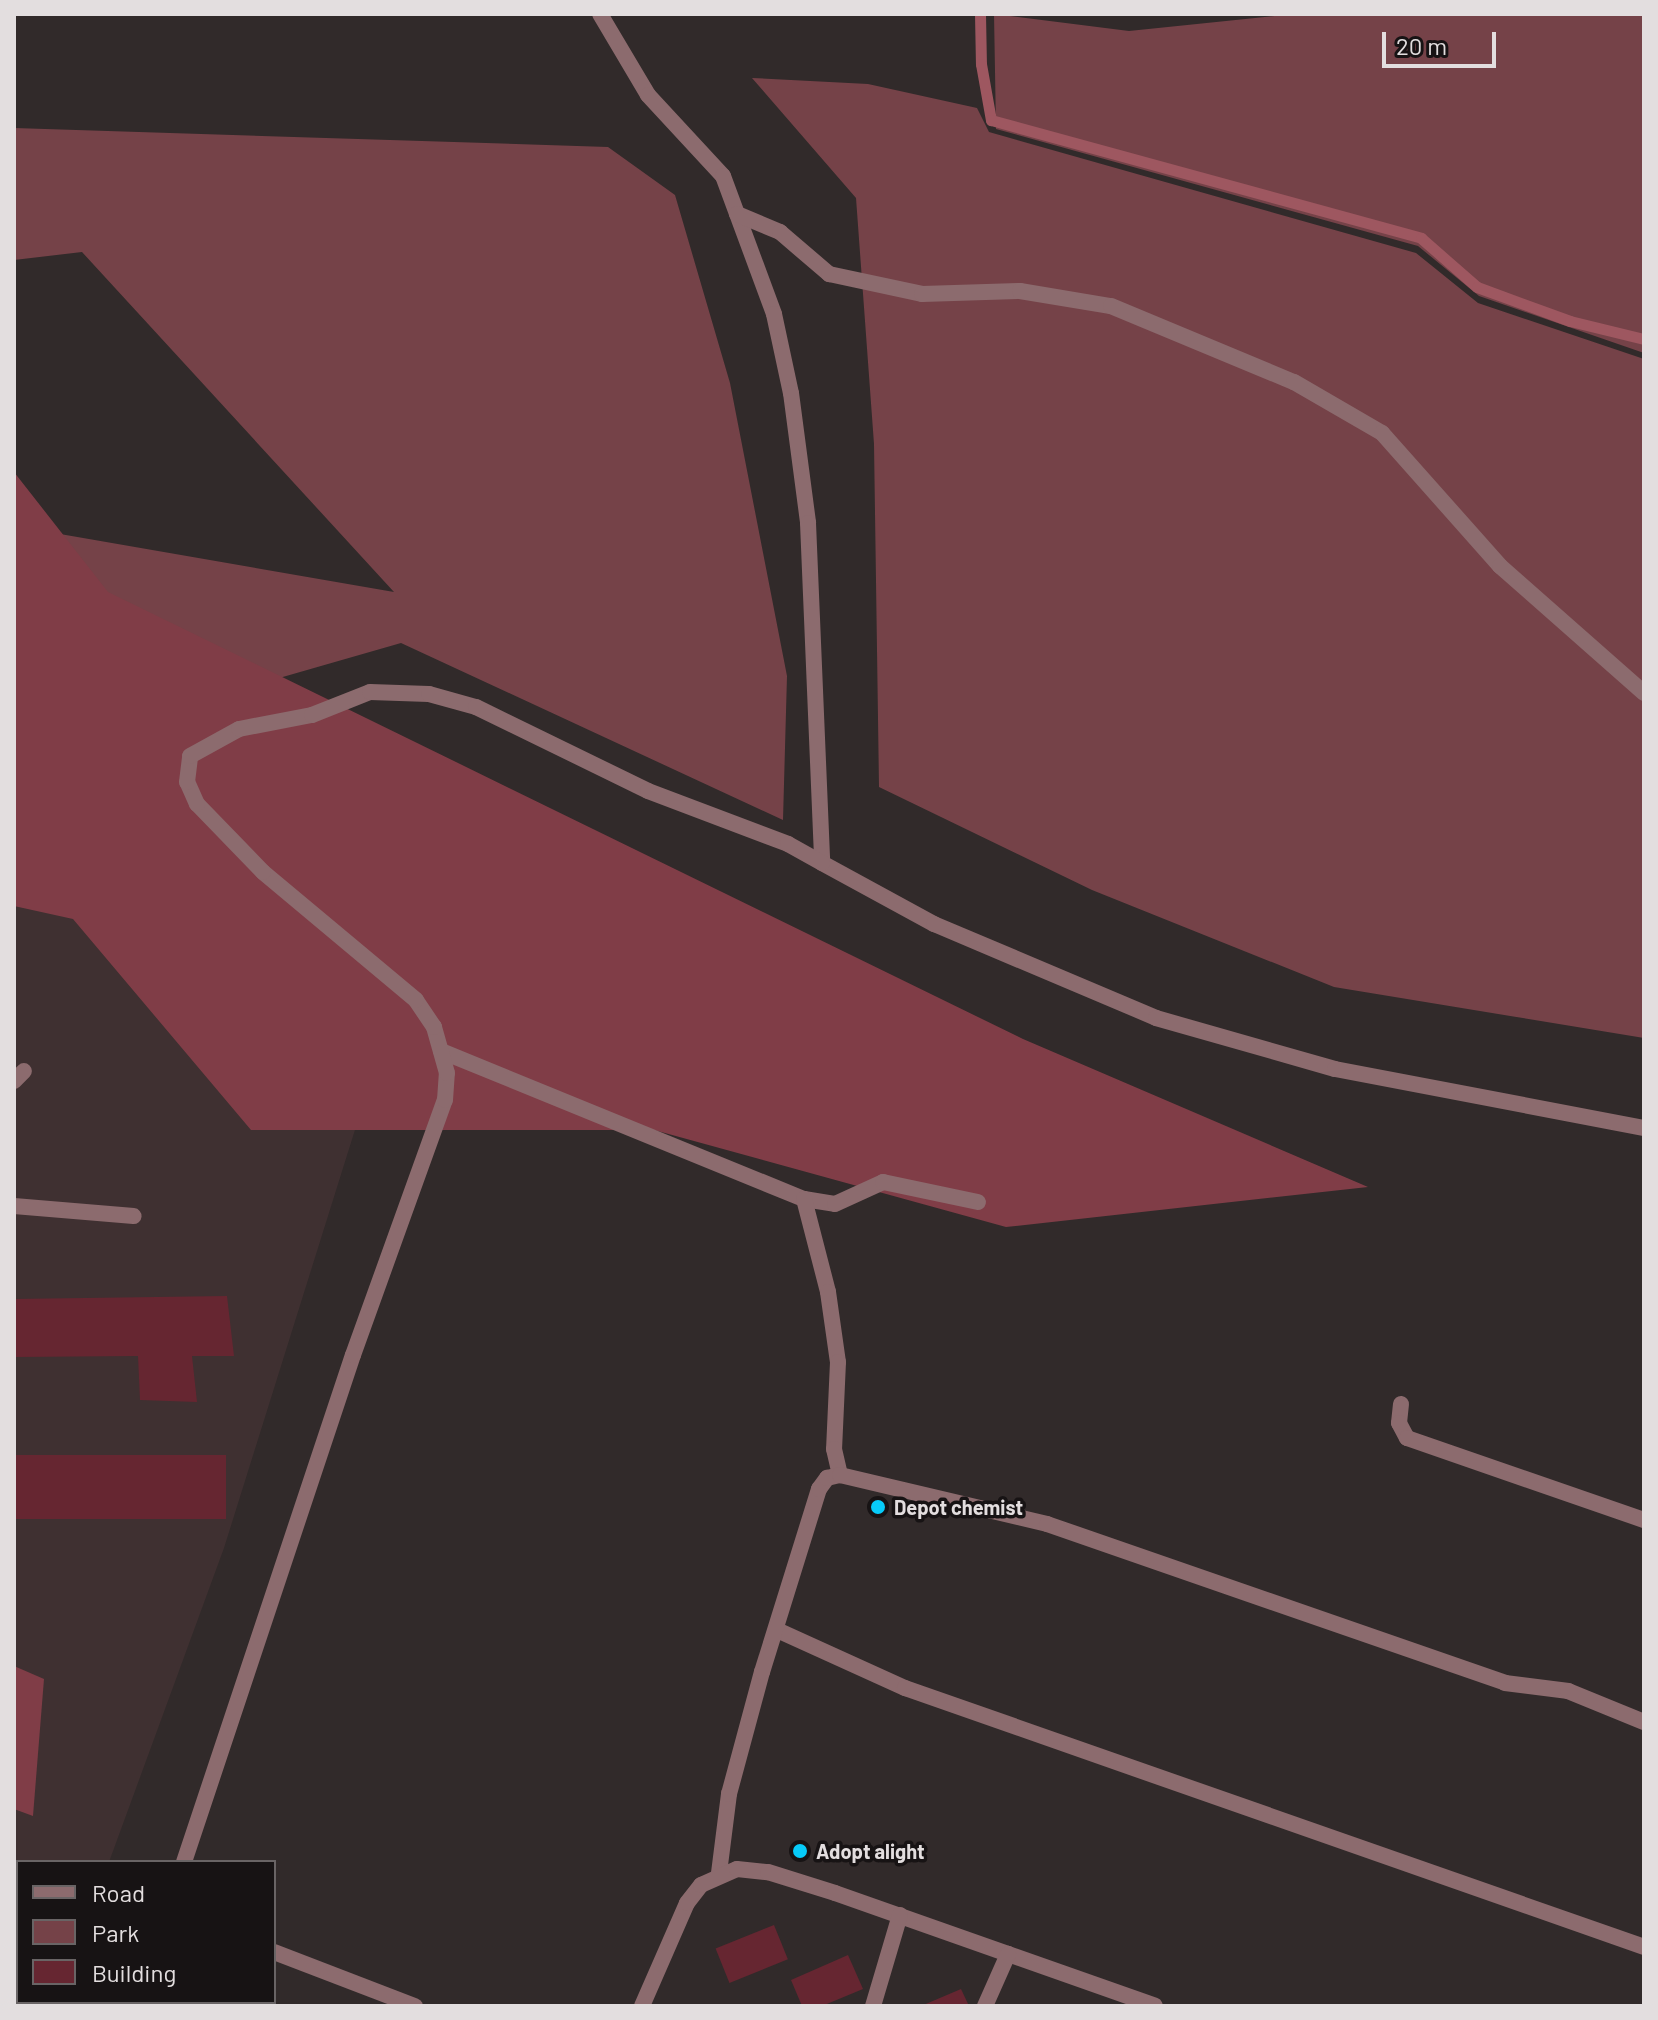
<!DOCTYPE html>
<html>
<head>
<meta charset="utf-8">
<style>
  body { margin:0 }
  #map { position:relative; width:1658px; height:2020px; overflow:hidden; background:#312a2a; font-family:Barlow,sans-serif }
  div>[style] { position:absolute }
  .built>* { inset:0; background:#3f3031 }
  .green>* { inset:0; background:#754248 }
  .forest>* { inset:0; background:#803d47 }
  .stream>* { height:11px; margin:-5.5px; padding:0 5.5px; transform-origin:5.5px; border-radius:5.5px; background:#9e5760 }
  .building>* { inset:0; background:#662631; transform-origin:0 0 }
  .lane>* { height:16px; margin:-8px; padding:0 8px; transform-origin:8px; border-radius:8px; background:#8c6b6e }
  .street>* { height:16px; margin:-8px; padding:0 8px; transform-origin:8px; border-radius:8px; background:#8c6b6e }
  .dots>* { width:22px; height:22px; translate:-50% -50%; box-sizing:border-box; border:4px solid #171314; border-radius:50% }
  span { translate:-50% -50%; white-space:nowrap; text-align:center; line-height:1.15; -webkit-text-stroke:7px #171314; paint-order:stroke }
  .poi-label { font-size:20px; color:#e3dedf; font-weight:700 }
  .left { translate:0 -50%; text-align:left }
  .frame { position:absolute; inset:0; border:16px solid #e3dedf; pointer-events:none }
  .legend { position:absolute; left:16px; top:1860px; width:260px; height:144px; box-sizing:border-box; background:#171314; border:2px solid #696465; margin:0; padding:10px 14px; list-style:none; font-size:24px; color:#e3dedf }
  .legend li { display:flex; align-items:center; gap:16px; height:40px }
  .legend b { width:40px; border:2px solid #696465 }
  .scale { position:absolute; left:1382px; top:32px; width:114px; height:36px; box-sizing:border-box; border:4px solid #e3dedf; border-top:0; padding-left:10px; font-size:24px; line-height:28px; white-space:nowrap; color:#e3dedf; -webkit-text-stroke:6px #171314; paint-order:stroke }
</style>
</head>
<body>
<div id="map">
  <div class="built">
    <i style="clip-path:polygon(14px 828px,375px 1066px,224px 1548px,109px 1862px,18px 1862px,18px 2002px,58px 2002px,56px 2006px,14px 2006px)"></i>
  </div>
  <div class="green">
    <i style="clip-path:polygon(994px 14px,1129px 31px,1294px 14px,1644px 14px,1644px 353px,1479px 296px,1418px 246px,996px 129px)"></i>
    <i style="clip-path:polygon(752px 78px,868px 84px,977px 108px,989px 132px,1416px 253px,1478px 303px,1644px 359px,1644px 1038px,1334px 987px,1092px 890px,879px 787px,874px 444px,856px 198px)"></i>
    <i style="clip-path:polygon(14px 128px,608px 147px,675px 195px,730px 383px,787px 676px,783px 820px,401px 643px,168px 710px,14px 526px,394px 592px,82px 252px,14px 260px)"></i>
  </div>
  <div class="forest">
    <i style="clip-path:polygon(14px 472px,108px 592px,1023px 1039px,1368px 1187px,1006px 1227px,654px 1130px,251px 1130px,73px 919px,14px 906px)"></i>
    <i style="clip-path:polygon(14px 1666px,44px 1679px,33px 1816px,14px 1809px)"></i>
  </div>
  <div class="stream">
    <i style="left:980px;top:14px;width:50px;rotate:88.9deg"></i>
    <i style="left:981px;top:64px;width:57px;rotate:79.9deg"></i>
    <i style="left:991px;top:120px;width:446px;rotate:15.3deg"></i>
    <i style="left:1421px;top:238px;width:74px;rotate:41.2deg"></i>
    <i style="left:1477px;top:287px;width:99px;rotate:20.1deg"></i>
    <i style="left:1570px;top:321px;width:76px;rotate:13.7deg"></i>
  </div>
  <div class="building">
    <i style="clip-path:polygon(227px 1296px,234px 1356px,192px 1356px,197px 1402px,140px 1400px,138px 1356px,14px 1357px,14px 1299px)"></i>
    <i style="left:226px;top:1455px;width:64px;height:212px;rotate:90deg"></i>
    <i style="left:774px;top:1925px;width:37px;height:63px;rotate:68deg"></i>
    <i style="clip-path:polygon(848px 1955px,863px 1989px,822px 2006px,802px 2006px,791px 1980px)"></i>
    <i style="clip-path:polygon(14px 1961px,18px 2002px,36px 2002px,35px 2006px,14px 2006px)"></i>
    <i style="clip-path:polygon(961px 1989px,969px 2006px,921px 2006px)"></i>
    <i style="clip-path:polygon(197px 2002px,218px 2002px,195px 2006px)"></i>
  </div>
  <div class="lane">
    <i style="left:14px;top:1081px;width:14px;rotate:-45deg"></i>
    <i style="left:14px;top:1206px;width:120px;rotate:4.8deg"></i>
  </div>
  <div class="street">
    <i style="left:600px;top:14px;width:94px;rotate:59.3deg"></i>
    <i style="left:648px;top:95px;width:110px;rotate:47.2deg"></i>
    <i style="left:723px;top:176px;width:147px;rotate:69.7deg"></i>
    <i style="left:774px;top:314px;width:81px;rotate:77.9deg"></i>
    <i style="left:791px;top:393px;width:131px;rotate:82.5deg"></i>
    <i style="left:808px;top:523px;width:340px;rotate:87.6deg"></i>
    <i style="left:822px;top:863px;width:128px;rotate:28.6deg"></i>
    <i style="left:934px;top:924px;width:241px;rotate:22.9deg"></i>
    <i style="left:1156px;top:1018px;width:186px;rotate:15.9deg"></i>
    <i style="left:1335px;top:1069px;width:315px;rotate:10.8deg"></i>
    <i style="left:737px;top:214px;width:47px;rotate:22.7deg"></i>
    <i style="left:780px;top:232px;width:65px;rotate:40.6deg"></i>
    <i style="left:829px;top:274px;width:95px;rotate:12.1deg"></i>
    <i style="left:922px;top:294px;width:98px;rotate:-1.8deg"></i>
    <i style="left:1020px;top:291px;width:92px;rotate:9.4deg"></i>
    <i style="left:1111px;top:306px;width:198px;rotate:22.6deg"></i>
    <i style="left:1294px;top:382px;width:102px;rotate:30.1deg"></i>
    <i style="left:1382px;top:433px;width:178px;rotate:48.4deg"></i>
    <i style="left:1500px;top:566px;width:192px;rotate:41.4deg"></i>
    <i style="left:441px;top:1051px;width:392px;rotate:22.2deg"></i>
    <i style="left:804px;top:1199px;width:31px;rotate:9deg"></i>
    <i style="left:835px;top:1204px;width:53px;rotate:-24.6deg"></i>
    <i style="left:883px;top:1182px;width:97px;rotate:11.9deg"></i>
    <i style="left:804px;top:1199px;width:96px;rotate:75.5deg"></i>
    <i style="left:828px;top:1292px;width:71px;rotate:81.9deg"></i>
    <i style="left:838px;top:1362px;width:87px;rotate:92.6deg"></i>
    <i style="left:834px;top:1449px;width:27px;rotate:77deg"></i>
    <i style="left:1401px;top:1404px;width:19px;rotate:96deg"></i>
    <i style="left:1399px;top:1423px;width:17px;rotate:62deg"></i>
    <i style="left:1407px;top:1438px;width:251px;rotate:19.1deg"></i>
    <i style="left:777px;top:1630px;width:141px;rotate:24.4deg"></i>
    <i style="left:905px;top:1688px;width:783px;rotate:19.31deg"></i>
    <i style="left:184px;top:1862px;width:534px;rotate:-71.57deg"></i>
    <i style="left:353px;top:1355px;width:271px;rotate:-70.2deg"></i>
    <i style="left:445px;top:1100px;width:27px;rotate:-86deg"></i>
    <i style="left:447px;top:1073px;width:48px;rotate:-105.8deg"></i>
    <i style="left:434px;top:1027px;width:32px;rotate:-124deg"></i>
    <i style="left:416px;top:1000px;width:199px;rotate:-140.1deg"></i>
    <i style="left:263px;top:872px;width:95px;rotate:-134.1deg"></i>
    <i style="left:197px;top:804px;width:24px;rotate:-114deg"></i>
    <i style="left:187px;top:782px;width:26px;rotate:-83deg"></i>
    <i style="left:190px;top:756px;width:56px;rotate:-28.9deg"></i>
    <i style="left:239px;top:729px;width:74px;rotate:-10.9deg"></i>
    <i style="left:312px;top:715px;width:62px;rotate:-21.6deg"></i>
    <i style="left:370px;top:692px;width:59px;rotate:1.9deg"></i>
    <i style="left:429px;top:694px;width:49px;rotate:15.5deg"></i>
    <i style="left:476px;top:707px;width:191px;rotate:26deg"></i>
    <i style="left:648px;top:791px;width:150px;rotate:20.7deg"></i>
    <i style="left:788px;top:844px;width:39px;rotate:29deg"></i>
    <i style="left:719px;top:1873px;width:80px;rotate:-82.8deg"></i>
    <i style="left:729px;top:1794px;width:126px;rotate:-74.9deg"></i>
    <i style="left:762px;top:1672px;width:192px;rotate:-72.7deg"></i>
    <i style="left:819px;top:1489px;width:14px;rotate:-54deg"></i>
    <i style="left:827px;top:1478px;width:13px;rotate:-13deg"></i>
    <i style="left:840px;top:1475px;width:213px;rotate:13.3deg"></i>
    <i style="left:1047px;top:1524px;width:485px;rotate:19.1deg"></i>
    <i style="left:1505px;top:1683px;width:64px;rotate:7.2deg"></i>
    <i style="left:1568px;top:1691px;width:82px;rotate:22.2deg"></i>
    <i style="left:274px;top:1952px;width:151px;rotate:21deg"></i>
    <i style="left:134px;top:2006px;width:4px;rotate:-76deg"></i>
    <i style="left:642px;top:2006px;width:112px;rotate:-66.4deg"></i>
    <i style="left:687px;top:1903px;width:23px;rotate:-52deg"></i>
    <i style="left:701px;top:1885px;width:39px;rotate:-24deg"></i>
    <i style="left:737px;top:1869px;width:31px;rotate:6deg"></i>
    <i style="left:768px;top:1872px;width:70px;rotate:17.4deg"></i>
    <i style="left:835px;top:1893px;width:339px;rotate:19.4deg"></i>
    <i style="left:873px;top:2006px;width:95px;rotate:-73.5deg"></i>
    <i style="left:985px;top:2006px;width:57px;rotate:-66.1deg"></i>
  </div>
  <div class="dots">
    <i style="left:878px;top:1507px;background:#07cbf9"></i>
    <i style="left:800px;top:1851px;background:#07cbf9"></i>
  </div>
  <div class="poi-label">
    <span class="left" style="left:894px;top:1507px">Depot chemist</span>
    <span class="left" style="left:816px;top:1851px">Adopt alight</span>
  </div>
  <div class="frame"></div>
  <ul class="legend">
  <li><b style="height:10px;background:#8c6b6e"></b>Road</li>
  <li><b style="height:22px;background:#754248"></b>Park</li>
  <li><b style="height:22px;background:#662631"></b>Building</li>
  </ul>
  <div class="scale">20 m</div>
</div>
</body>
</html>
